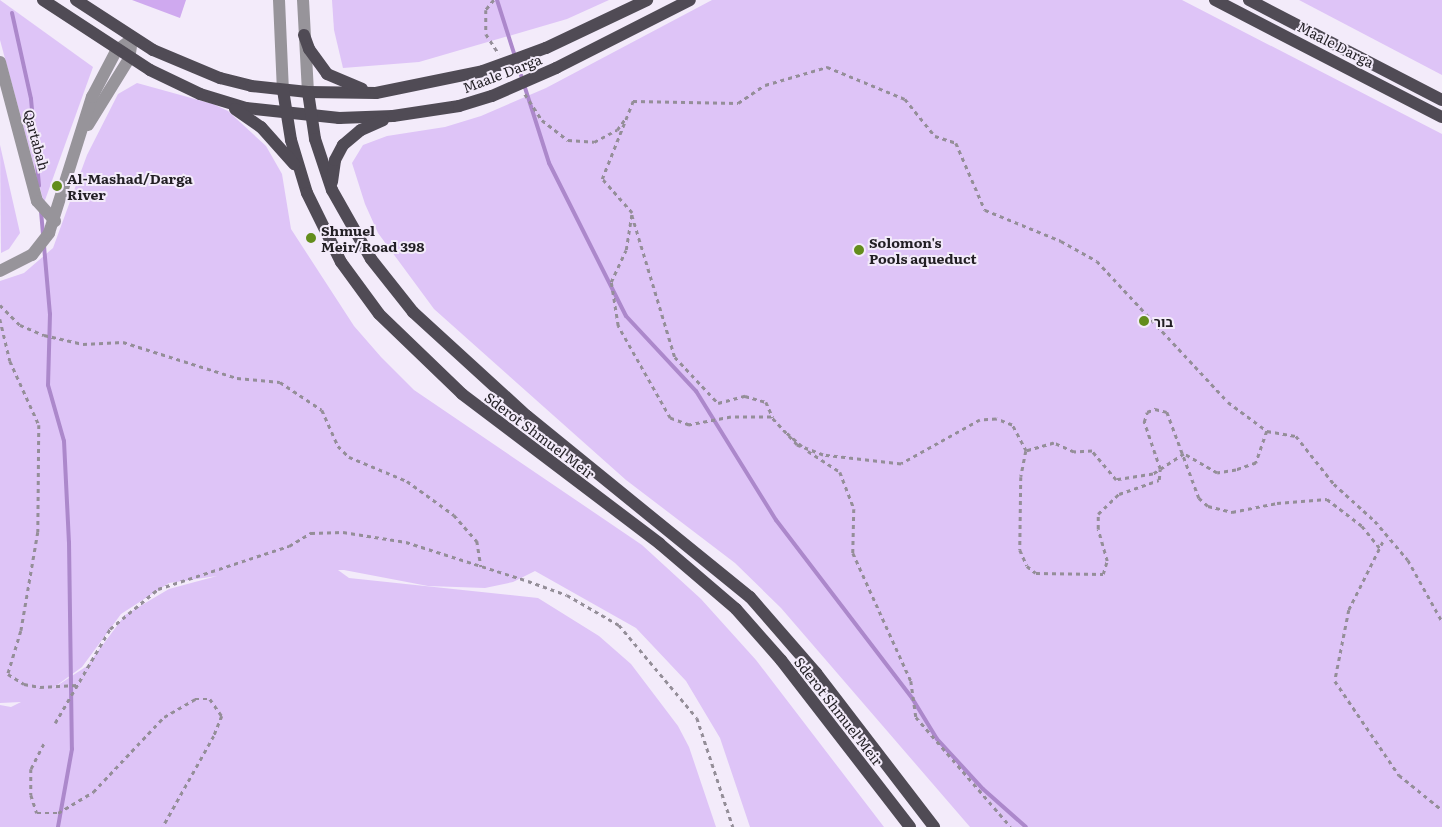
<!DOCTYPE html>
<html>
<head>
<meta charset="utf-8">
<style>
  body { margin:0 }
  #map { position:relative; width:1442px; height:827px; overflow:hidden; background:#f3ebfa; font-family:Literata,Heebo,serif }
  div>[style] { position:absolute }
  .green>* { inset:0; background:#dec4f7 }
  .stream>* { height:4px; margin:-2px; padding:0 2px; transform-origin:2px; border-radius:2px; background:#ac88cb }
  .building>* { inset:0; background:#cfa9ef }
  .path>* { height:2.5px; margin-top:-1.25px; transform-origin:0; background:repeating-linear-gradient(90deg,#948e98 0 4px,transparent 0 8px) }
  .minor>* { height:12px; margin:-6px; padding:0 6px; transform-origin:6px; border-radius:6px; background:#97949a }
  .major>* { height:12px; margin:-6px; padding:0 6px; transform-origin:6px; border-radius:6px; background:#504b55 }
  .major-bridge>* { height:12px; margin:-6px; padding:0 6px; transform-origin:6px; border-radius:6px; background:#504b55 }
  .dots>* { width:14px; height:14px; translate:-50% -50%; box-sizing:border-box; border:2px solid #f3ebfa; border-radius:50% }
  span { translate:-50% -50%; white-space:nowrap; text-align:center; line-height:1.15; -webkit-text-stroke:4px #f3ebfa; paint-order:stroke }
  .street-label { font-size:14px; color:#221f24 }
  .poi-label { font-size:14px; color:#221f24; font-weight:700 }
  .left { translate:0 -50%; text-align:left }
</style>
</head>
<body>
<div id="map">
  <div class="green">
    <i style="clip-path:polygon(0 0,93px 67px,44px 203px,0 40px)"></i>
    <i style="clip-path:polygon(332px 0,609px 0,567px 19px,419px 62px,343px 68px,334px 30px)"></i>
    <i style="clip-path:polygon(712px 0,1182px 0,1442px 134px,1442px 827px,970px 827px,781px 608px,735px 563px,626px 480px,434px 309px,378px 233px,365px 204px,352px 163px,363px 145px,387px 136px,445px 127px,481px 116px,546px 88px)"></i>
    <i style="clip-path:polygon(1299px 0,1442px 0,1442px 75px)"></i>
    <i style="clip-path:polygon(evenodd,137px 83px,213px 104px,228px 111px,266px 146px,282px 174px,291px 229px,354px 326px,381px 357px,414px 390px,642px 545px,701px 599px,756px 660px,884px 827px,750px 827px,720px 738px,686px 681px,636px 628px,535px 571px,513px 582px,485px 588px,428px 586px,344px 570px,338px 570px,349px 578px,538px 598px,599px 636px,631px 664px,678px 726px,689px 747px,716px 827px,0 827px,0 705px,11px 707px,21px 702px,0 703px,0 281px,24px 273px,53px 248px,87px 155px,118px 94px,137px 83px,217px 576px,169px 589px,125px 615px,87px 666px,49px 691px,82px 667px,121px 614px,169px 583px,217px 576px)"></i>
    <i style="clip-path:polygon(0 145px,20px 233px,9px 249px,1px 253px)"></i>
  </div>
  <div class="stream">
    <i style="left:497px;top:0;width:171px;rotate:72.3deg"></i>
    <i style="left:549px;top:163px;width:171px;rotate:63.3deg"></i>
    <i style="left:626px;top:316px;width:103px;rotate:47deg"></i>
    <i style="left:696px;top:391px;width:152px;rotate:58.2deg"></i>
    <i style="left:776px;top:520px;width:224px;rotate:52.6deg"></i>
    <i style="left:912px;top:698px;width:48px;rotate:58.6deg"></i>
    <i style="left:937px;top:739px;width:68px;rotate:47.4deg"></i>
    <i style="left:983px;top:789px;width:57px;rotate:41.5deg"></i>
    <i style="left:12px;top:13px;width:88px;rotate:77.5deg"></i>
    <i style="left:31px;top:99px;width:87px;rotate:84.7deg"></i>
    <i style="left:41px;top:211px;width:25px;rotate:85deg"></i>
    <i style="left:44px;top:246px;width:68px;rotate:85deg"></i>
    <i style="left:50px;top:314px;width:71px;rotate:91.6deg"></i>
    <i style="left:48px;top:385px;width:58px;rotate:74.1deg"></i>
    <i style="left:64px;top:441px;width:101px;rotate:87.2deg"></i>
    <i style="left:69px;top:542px;width:207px;rotate:89.2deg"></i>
    <i style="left:72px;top:749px;width:79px;rotate:100.2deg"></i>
  </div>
  <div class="building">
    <i style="clip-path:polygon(132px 0,186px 0,180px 18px)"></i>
  </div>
  <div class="path">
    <i style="left:494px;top:0;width:13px;rotate:129deg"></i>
    <i style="left:486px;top:10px;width:24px;rotate:90deg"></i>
    <i style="left:486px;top:34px;width:24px;rotate:57deg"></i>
    <i style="left:525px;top:94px;width:31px;rotate:57deg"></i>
    <i style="left:542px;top:120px;width:33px;rotate:38deg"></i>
    <i style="left:568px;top:140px;width:26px;rotate:4deg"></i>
    <i style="left:594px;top:142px;width:26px;rotate:-28deg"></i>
    <i style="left:617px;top:130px;width:14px;rotate:-54deg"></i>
    <i style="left:632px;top:215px;width:148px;rotate:73.2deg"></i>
    <i style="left:675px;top:357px;width:63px;rotate:46.9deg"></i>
    <i style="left:718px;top:403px;width:28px;rotate:-15deg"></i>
    <i style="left:745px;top:396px;width:22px;rotate:16deg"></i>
    <i style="left:766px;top:402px;width:17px;rotate:66deg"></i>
    <i style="left:0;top:305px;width:28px;rotate:45deg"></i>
    <i style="left:20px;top:325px;width:26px;rotate:23deg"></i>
    <i style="left:44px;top:335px;width:40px;rotate:13deg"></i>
    <i style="left:83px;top:344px;width:40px;rotate:-2.9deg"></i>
    <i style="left:123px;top:342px;width:120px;rotate:17.5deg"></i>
    <i style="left:237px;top:378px;width:43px;rotate:5.3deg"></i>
    <i style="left:280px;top:382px;width:50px;rotate:33.7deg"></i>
    <i style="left:322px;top:410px;width:39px;rotate:66deg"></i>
    <i style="left:338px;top:446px;width:16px;rotate:45deg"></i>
    <i style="left:349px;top:457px;width:63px;rotate:22.5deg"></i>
    <i style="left:407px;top:481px;width:58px;rotate:35.9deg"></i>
    <i style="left:454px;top:515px;width:35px;rotate:49deg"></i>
    <i style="left:477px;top:541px;width:26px;rotate:81deg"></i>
    <i style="left:0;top:319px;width:43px;rotate:76.6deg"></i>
    <i style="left:10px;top:361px;width:70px;rotate:65.6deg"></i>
    <i style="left:39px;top:425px;width:107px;rotate:90.5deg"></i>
    <i style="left:38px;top:532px;width:100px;rotate:99.7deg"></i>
    <i style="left:21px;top:631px;width:45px;rotate:106.8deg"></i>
    <i style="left:8px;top:674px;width:19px;rotate:32deg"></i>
    <i style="left:24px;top:684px;width:16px;rotate:11deg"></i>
    <i style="left:40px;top:687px;width:37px;rotate:-3deg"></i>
    <i style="left:1267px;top:431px;width:34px;rotate:109deg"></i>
    <i style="left:1256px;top:463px;width:21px;rotate:161deg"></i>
    <i style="left:1236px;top:470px;width:19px;rotate:171deg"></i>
    <i style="left:1217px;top:473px;width:38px;rotate:-150deg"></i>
    <i style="left:1184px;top:454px;width:37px;rotate:147deg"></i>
    <i style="left:1153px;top:474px;width:37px;rotate:171deg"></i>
    <i style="left:1116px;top:480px;width:38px;rotate:-130deg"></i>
    <i style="left:1092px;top:451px;width:18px;rotate:177deg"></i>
    <i style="left:1074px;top:452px;width:22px;rotate:-156deg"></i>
    <i style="left:1054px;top:443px;width:29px;rotate:164deg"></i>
    <i style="left:1026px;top:451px;width:30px;rotate:-118deg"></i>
    <i style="left:1012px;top:425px;width:17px;rotate:-159deg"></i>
    <i style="left:996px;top:419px;width:16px;rotate:176deg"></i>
    <i style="left:980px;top:420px;width:90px;rotate:150.9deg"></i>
    <i style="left:901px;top:464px;width:79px;rotate:-173.4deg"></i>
    <i style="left:823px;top:455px;width:28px;rotate:-159deg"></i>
    <i style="left:797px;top:445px;width:38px;rotate:-133deg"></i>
    <i style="left:771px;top:417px;width:40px;rotate:180deg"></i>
    <i style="left:731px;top:417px;width:43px;rotate:169.2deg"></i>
    <i style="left:689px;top:425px;width:20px;rotate:-160deg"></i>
    <i style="left:670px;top:418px;width:106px;rotate:-119.5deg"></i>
    <i style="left:618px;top:326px;width:45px;rotate:-99deg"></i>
    <i style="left:611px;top:282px;width:35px;rotate:-65deg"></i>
    <i style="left:626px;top:250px;width:37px;rotate:-81deg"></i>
    <i style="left:632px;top:213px;width:45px;rotate:-131.4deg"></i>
    <i style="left:602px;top:179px;width:84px;rotate:-68.3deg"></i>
    <i style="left:633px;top:101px;width:105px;rotate:1.1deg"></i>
    <i style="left:738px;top:103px;width:32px;rotate:-34deg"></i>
    <i style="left:765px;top:85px;width:65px;rotate:-16.2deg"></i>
    <i style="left:827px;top:67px;width:84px;rotate:22.3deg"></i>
    <i style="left:905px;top:99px;width:48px;rotate:51deg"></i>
    <i style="left:935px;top:136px;width:22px;rotate:18deg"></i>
    <i style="left:956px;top:143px;width:73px;rotate:66.6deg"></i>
    <i style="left:985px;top:210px;width:82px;rotate:22.2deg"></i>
    <i style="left:1061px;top:241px;width:41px;rotate:29.1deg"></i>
    <i style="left:1097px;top:261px;width:192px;rotate:47.1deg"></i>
    <i style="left:1228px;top:402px;width:49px;rotate:36.6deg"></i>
    <i style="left:1267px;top:431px;width:29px;rotate:10deg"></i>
    <i style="left:1296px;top:436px;width:61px;rotate:51.6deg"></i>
    <i style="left:1334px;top:484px;width:55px;rotate:42.1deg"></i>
    <i style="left:1375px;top:521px;width:51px;rotate:49.8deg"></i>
    <i style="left:1408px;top:560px;width:70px;rotate:60.9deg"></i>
    <i style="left:787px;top:433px;width:20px;rotate:41deg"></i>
    <i style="left:808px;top:451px;width:38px;rotate:33deg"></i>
    <i style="left:840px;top:472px;width:40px;rotate:69deg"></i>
    <i style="left:854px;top:509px;width:44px;rotate:91.3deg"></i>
    <i style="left:853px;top:553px;width:141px;rotate:65.6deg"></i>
    <i style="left:911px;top:681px;width:36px;rotate:82deg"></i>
    <i style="left:916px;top:717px;width:145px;rotate:49.2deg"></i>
    <i style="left:1026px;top:451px;width:26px;rotate:101deg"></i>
    <i style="left:1021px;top:477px;width:73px;rotate:90.8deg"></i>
    <i style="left:1020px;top:550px;width:17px;rotate:66deg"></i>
    <i style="left:1027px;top:566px;width:11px;rotate:38deg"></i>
    <i style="left:1036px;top:573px;width:67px;rotate:0.9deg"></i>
    <i style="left:1103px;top:574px;width:14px;rotate:-73deg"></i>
    <i style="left:1107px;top:561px;width:33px;rotate:-106deg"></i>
    <i style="left:1098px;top:529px;width:15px;rotate:-90deg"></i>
    <i style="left:1098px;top:514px;width:29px;rotate:-44deg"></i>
    <i style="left:1119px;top:494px;width:42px;rotate:-19.3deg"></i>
    <i style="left:1159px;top:480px;width:11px;rotate:-85deg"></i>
    <i style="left:1160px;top:469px;width:50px;rotate:-108.8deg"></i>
    <i style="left:1144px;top:422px;width:10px;rotate:-73deg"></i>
    <i style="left:1147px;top:412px;width:9px;rotate:-21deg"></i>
    <i style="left:1155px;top:409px;width:12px;rotate:14deg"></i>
    <i style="left:1167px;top:412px;width:92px;rotate:69.6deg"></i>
    <i style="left:1199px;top:498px;width:12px;rotate:42deg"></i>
    <i style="left:1208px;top:506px;width:25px;rotate:14deg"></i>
    <i style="left:1232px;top:512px;width:46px;rotate:-11.3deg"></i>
    <i style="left:1277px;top:503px;width:50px;rotate:-4.6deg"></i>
    <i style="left:1327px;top:499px;width:44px;rotate:37.6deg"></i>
    <i style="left:1362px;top:526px;width:28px;rotate:51deg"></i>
    <i style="left:1383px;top:542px;width:76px;rotate:116.6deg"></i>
    <i style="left:1349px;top:610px;width:72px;rotate:101.2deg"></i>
    <i style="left:1335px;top:681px;width:114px;rotate:55.8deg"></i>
    <i style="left:1399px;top:775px;width:55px;rotate:39.1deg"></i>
    <i style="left:55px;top:723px;width:109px;rotate:-59.7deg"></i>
    <i style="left:110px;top:629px;width:62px;rotate:-39.8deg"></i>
    <i style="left:158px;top:589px;width:138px;rotate:-18.2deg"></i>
    <i style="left:289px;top:546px;width:26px;rotate:-31deg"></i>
    <i style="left:311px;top:533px;width:32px;rotate:-2deg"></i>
    <i style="left:343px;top:532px;width:64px;rotate:9deg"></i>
    <i style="left:406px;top:542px;width:128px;rotate:17.7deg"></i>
    <i style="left:528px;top:581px;width:41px;rotate:19.7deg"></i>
    <i style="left:567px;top:595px;width:60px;rotate:30deg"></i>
    <i style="left:619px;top:625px;width:121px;rotate:50deg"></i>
    <i style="left:697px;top:718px;width:115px;rotate:71.7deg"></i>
    <i style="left:44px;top:744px;width:28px;rotate:117deg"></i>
    <i style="left:31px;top:769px;width:26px;rotate:90deg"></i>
    <i style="left:31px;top:795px;width:19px;rotate:72deg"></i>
    <i style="left:37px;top:813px;width:21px"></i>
    <i style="left:58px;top:813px;width:41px;rotate:-31deg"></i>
    <i style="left:93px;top:792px;width:103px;rotate:-46.6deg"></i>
    <i style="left:164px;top:717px;width:36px;rotate:-30deg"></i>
    <i style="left:195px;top:699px;width:15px"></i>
    <i style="left:210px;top:699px;width:21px;rotate:55deg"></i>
    <i style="left:222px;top:716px;width:22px;rotate:112deg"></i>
    <i style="left:214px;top:736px;width:104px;rotate:119.3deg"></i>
  </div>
  <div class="minor">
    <i style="left:279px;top:0;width:90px;rotate:87.5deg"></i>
    <i style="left:303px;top:0;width:92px;rotate:86.9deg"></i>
    <i style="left:0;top:62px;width:144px;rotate:75.1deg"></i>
    <i style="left:37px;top:201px;width:27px;rotate:48deg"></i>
    <i style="left:88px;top:125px;width:78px;rotate:-58.2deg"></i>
    <i style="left:129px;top:59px;width:12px;rotate:-81deg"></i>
    <i style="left:0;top:271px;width:36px;rotate:-27deg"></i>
    <i style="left:32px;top:255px;width:28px;rotate:-52deg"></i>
    <i style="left:49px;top:233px;width:143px;rotate:-72.5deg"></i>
    <i style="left:92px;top:97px;width:52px;rotate:-62.4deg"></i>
    <i style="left:116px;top:51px;width:21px;rotate:-37deg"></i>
  </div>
  <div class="major">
    <i style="left:43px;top:0;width:128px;rotate:33.2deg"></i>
    <i style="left:150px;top:70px;width:55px;rotate:25.6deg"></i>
    <i style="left:200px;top:94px;width:48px;rotate:16.9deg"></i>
    <i style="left:246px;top:108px;width:94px;rotate:6.1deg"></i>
    <i style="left:339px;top:118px;width:54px;rotate:-2.1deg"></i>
    <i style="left:393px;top:116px;width:67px;rotate:-8.6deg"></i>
    <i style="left:459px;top:106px;width:34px;rotate:-17deg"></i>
    <i style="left:76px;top:0;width:92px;rotate:33deg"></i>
    <i style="left:153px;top:50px;width:73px;rotate:22.7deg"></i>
    <i style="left:220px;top:78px;width:32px;rotate:14deg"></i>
    <i style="left:251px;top:86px;width:57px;rotate:6deg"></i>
    <i style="left:308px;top:92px;width:68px;rotate:0.8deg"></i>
    <i style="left:376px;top:93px;width:109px;rotate:-11.6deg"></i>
    <i style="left:1215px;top:0;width:255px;rotate:27.3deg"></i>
    <i style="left:1249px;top:0;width:217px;rotate:27.4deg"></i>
    <i style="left:304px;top:35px;width:15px;rotate:70deg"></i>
    <i style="left:309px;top:49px;width:31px;rotate:54deg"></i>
    <i style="left:327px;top:74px;width:38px;rotate:23deg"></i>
    <i style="left:546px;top:48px;width:112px;rotate:-25.4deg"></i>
    <i style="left:556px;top:68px;width:150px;rotate:-26.9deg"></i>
    <i style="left:283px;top:90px;width:51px;rotate:80.9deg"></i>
    <i style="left:291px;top:140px;width:55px;rotate:73.2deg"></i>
    <i style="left:307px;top:193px;width:77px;rotate:63.8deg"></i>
    <i style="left:341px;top:262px;width:64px;rotate:53.8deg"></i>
    <i style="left:379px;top:314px;width:115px;rotate:43.9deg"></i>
    <i style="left:462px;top:394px;width:248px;rotate:37.1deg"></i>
    <i style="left:660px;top:544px;width:100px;rotate:40.5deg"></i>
    <i style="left:736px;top:609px;width:68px;rotate:48.6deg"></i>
    <i style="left:781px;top:660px;width:211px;rotate:52.3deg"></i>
    <i style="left:308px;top:92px;width:48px;rotate:81.5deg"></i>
    <i style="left:315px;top:139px;width:54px;rotate:71.6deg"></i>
    <i style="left:332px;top:190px;width:79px;rotate:60.5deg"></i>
    <i style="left:371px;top:259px;width:68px;rotate:51.6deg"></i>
    <i style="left:413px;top:312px;width:154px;rotate:42.4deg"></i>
    <i style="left:527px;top:416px;width:287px;rotate:39.1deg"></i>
    <i style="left:750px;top:597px;width:101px;rotate:49deg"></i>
    <i style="left:816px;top:673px;width:194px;rotate:52.5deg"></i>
    <i style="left:235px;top:109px;width:32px;rotate:35deg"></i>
    <i style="left:261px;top:127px;width:50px;rotate:48.3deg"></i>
    <i style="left:332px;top:182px;width:22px;rotate:-82deg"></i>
    <i style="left:335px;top:160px;width:17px;rotate:-62deg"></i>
    <i style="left:343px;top:145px;width:23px;rotate:-40deg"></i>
    <i style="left:361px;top:130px;width:24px;rotate:-24deg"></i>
  </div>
  <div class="major-bridge">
    <i style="left:483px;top:71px;width:67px;rotate:-20.1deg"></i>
    <i style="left:492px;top:96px;width:70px;rotate:-23.6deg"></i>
  </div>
  <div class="dots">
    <i style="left:57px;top:186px;background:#638d1c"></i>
    <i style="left:311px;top:238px;background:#638d1c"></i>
    <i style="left:859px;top:250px;background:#638d1c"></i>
    <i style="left:1144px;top:321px;background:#638d1c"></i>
  </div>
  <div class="street-label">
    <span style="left:1336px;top:44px;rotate:27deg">Maale Darga</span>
    <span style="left:502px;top:73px;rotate:-21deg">Maale Darga</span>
    <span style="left:37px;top:140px;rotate:75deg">Qartabah</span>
    <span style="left:540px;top:435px;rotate:37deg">Sderot Shmuel Meir</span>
    <span style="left:839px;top:711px;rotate:52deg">Sderot Shmuel Meir</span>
  </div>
  <div class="poi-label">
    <span class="left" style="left:67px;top:186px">Al-Mashad/Darga<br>River</span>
    <span class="left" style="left:321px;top:238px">Shmuel<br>Meir/Road 398</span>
    <span class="left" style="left:869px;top:250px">Solomon's<br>Pools aqueduct</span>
    <span class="left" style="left:1154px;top:321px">בור</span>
  </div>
</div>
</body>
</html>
